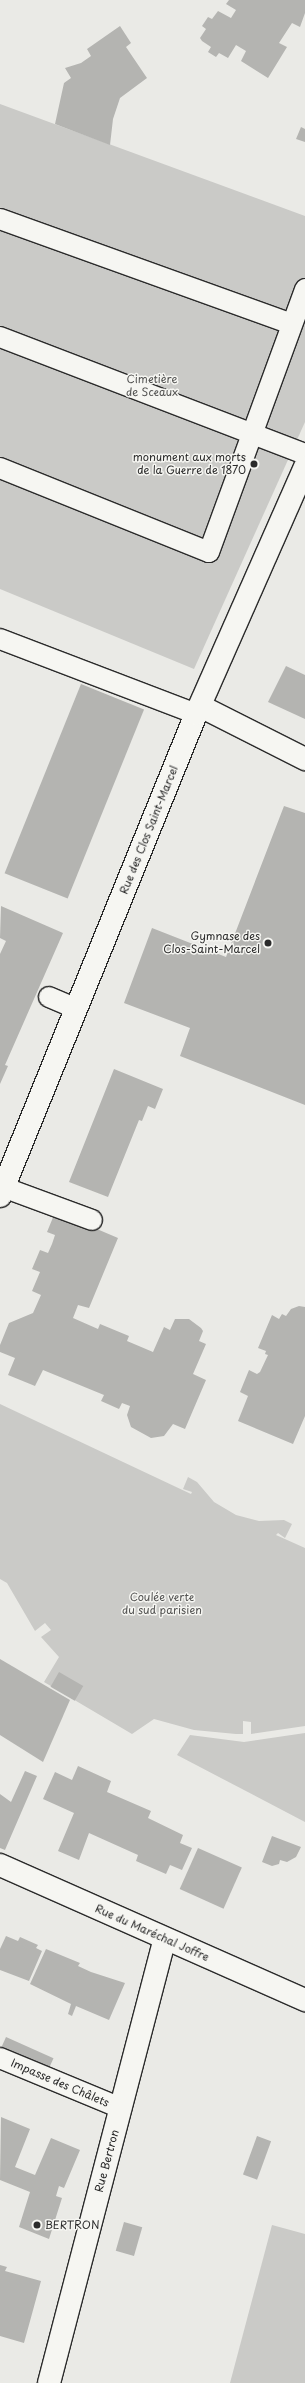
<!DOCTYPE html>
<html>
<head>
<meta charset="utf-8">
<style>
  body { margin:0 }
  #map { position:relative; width:305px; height:2383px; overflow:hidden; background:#eaeae6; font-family:"Playpen Sans",sans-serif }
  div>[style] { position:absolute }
  .green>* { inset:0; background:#cacac7 }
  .building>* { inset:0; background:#b4b4b1; transform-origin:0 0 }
  .roads { filter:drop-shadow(1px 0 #2b2b2b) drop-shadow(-1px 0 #2b2b2b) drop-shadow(0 1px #2b2b2b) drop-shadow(0 -1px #2b2b2b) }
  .lane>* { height:20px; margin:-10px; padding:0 10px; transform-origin:10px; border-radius:10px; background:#f6f6f2 }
  .street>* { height:22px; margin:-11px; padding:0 11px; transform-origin:11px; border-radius:11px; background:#f6f6f2 }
  .dots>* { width:11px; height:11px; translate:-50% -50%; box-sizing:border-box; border:2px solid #f6f6f2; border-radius:50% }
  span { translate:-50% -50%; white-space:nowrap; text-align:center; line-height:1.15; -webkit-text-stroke:3px #f6f6f2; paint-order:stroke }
  .park-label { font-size:11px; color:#535352 }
  .poi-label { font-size:11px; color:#2b2b2b }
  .right { translate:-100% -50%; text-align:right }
  .left { translate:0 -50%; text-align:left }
  .street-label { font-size:11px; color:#2b2b2b }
</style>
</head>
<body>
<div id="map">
  <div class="green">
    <i style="clip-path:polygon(0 104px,305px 216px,305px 422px,194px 669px,0 589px)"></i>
    <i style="clip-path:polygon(0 1404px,191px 1494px,192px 1492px,183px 1489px,188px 1477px,197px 1482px,214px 1502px,236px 1515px,259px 1521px,284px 1520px,292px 1524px,285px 1538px,278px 1533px,276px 1535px,305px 1548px,305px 1726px,251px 1734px,251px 1722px,243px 1721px,243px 1734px,236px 1734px,194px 1730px,154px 1719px,132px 1734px,44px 1682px,59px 1657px,41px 1637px,51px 1630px,45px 1623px,35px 1631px,7px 1583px,0 1579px)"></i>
    <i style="clip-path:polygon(305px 1733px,305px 1822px,177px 1755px,190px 1735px,244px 1742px)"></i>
    <i style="clip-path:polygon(272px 2225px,305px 2234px,305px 2383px,230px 2383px)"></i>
  </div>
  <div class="building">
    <i style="clip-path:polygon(229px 0,305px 0,305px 13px,300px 27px,292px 23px,279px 43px,287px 47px,268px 78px,241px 61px,246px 51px,236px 45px,228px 58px,219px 53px,216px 57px,208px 52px,211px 47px,202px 41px,200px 38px,206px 29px,202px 26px,208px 17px,212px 19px,218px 11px,231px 18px,236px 10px,226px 4px)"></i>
    <i style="clip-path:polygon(120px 26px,131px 43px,126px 47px,147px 78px,120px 98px,113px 119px,110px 145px,55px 124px,64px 83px,71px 78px,65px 68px,81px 63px,91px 56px,87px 49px)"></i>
    <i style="clip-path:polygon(301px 127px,305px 129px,305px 142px,296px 139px)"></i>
    <i style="clip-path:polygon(286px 666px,305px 675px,305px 719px,268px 702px)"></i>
    <i style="left:81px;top:684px;width:68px;height:204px;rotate:22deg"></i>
    <i style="clip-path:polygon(284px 806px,305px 813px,305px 1105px,180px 1056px,190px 1028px,124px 1003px,152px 928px,226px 957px)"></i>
    <i style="clip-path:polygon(1px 906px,63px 933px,5px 1065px,8px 1066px,0 1084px,0 954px,6px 941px,0 938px)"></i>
    <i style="clip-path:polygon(114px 1069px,163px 1089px,155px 1109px,148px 1106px,142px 1121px,139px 1120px,108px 1197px,69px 1182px)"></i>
    <i style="clip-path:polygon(54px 1215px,64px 1215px,118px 1238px,89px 1308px,78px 1305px,73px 1318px,98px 1329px,100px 1324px,129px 1336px,127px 1341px,153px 1352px,164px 1327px,170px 1330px,175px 1319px,189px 1319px,201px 1328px,203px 1331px,199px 1341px,206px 1344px,193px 1374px,206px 1380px,185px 1429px,173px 1424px,164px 1436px,151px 1438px,131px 1427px,127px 1415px,130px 1406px,122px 1403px,119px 1409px,101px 1401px,104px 1395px,43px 1370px,35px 1386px,8px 1375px,15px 1358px,0 1352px,0 1345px,9px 1323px,33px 1313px,41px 1295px,32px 1291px,40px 1272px,32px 1269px,40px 1250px,48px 1253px,52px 1244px,55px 1235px,47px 1232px)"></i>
    <i style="clip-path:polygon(299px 1306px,305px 1307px,305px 1416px,293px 1444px,238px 1421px,248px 1396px,240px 1392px,249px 1370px,257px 1374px,260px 1372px,268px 1355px,265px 1354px,266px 1351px,258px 1348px,272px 1315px,279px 1319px,282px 1314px,286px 1316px,291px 1309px)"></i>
    <i style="clip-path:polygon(0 1659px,70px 1700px,43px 1762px,0 1735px)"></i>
    <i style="left:59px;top:1672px;width:28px;height:17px;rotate:30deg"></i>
    <i style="clip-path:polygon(78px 1766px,111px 1781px,107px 1792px,151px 1811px,148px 1818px,183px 1835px,180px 1843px,192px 1848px,182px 1870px,170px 1865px,166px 1874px,136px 1861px,138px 1855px,89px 1833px,79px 1860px,58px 1851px,74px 1813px,43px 1799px,55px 1772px,72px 1780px)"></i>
    <i style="clip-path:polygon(25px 1771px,37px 1776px,5px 1850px,0 1848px,0 1794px,11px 1802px)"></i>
    <i style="clip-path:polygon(272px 1836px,301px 1847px,296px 1857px,287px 1862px,280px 1860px,279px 1864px,272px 1866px,262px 1862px)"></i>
    <i style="left:198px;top:1848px;width:48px;height:45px;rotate:24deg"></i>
    <i style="clip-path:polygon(6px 1936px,18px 1941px,20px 1937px,38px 1945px,36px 1948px,42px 1951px,29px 1981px,0 1970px,0 1949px)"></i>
    <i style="clip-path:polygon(46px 1949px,80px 1963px,78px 1966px,91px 1972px,125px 1983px,109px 2020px,76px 2006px,72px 2016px,68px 2014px,71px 2004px,30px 1984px)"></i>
    <i style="left:6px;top:2037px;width:52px;height:12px;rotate:24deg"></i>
    <i style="clip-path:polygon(1px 2117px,30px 2129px,15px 2167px,35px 2175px,51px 2138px,80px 2150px,64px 2188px,59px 2186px,56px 2196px,62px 2198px,49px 2239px,19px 2227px,30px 2192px,0 2180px)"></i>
    <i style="left:257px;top:2136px;width:15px;height:41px;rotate:20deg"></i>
    <i style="left:124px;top:2222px;width:19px;height:30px;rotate:16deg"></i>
    <i style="clip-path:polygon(0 2265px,7px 2267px,5px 2271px,41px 2281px,24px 2343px,0 2336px)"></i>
  </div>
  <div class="roads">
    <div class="lane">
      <i style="left:0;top:219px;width:310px;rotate:19.8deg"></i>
      <i style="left:0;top:337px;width:327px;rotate:21deg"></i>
      <i style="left:0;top:468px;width:225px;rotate:21.9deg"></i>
      <i style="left:209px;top:552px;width:280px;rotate:-69.9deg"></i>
      <i style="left:0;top:639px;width:210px;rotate:20.9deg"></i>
      <i style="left:49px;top:997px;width:28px;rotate:23deg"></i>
      <i style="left:0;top:1186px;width:98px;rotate:20.3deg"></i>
      <i style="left:0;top:2058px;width:131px;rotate:22.5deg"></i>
    </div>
    <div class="street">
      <i style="left:200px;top:706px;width:118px;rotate:26.8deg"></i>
      <i style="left:0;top:1196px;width:520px;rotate:-67.87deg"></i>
      <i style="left:196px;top:714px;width:270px;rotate:-66.2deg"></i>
      <i style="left:0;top:1865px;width:334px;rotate:23.9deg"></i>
      <i style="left:49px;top:2383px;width:459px;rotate:-75.4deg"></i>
    </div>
  </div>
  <div class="dots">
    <i style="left:254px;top:464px;background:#2b2b2b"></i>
    <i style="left:268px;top:943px;background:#2b2b2b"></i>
    <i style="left:37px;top:2225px;background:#2b2b2b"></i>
  </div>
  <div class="park-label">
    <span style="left:152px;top:386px">Cimetière<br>de Sceaux</span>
    <span style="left:162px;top:1604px">Coulée verte<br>du sud parisien</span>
  </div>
  <div class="poi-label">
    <span class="right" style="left:246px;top:464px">monument aux morts<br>de la Guerre de 1870</span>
    <span class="right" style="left:260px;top:943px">Gymnase des<br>Clos-Saint-Marcel</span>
    <span class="left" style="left:45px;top:2225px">BERTRON</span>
  </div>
  <div class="street-label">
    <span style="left:149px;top:830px;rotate:-68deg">Rue des Clos Saint-Marcel</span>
    <span style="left:152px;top:1933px;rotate:24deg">Rue du Maréchal Joffre</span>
    <span style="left:60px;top:2083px;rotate:23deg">Impasse des Châlets</span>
    <span style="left:107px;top:2161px;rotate:-75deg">Rue Bertron</span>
  </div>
</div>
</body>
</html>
